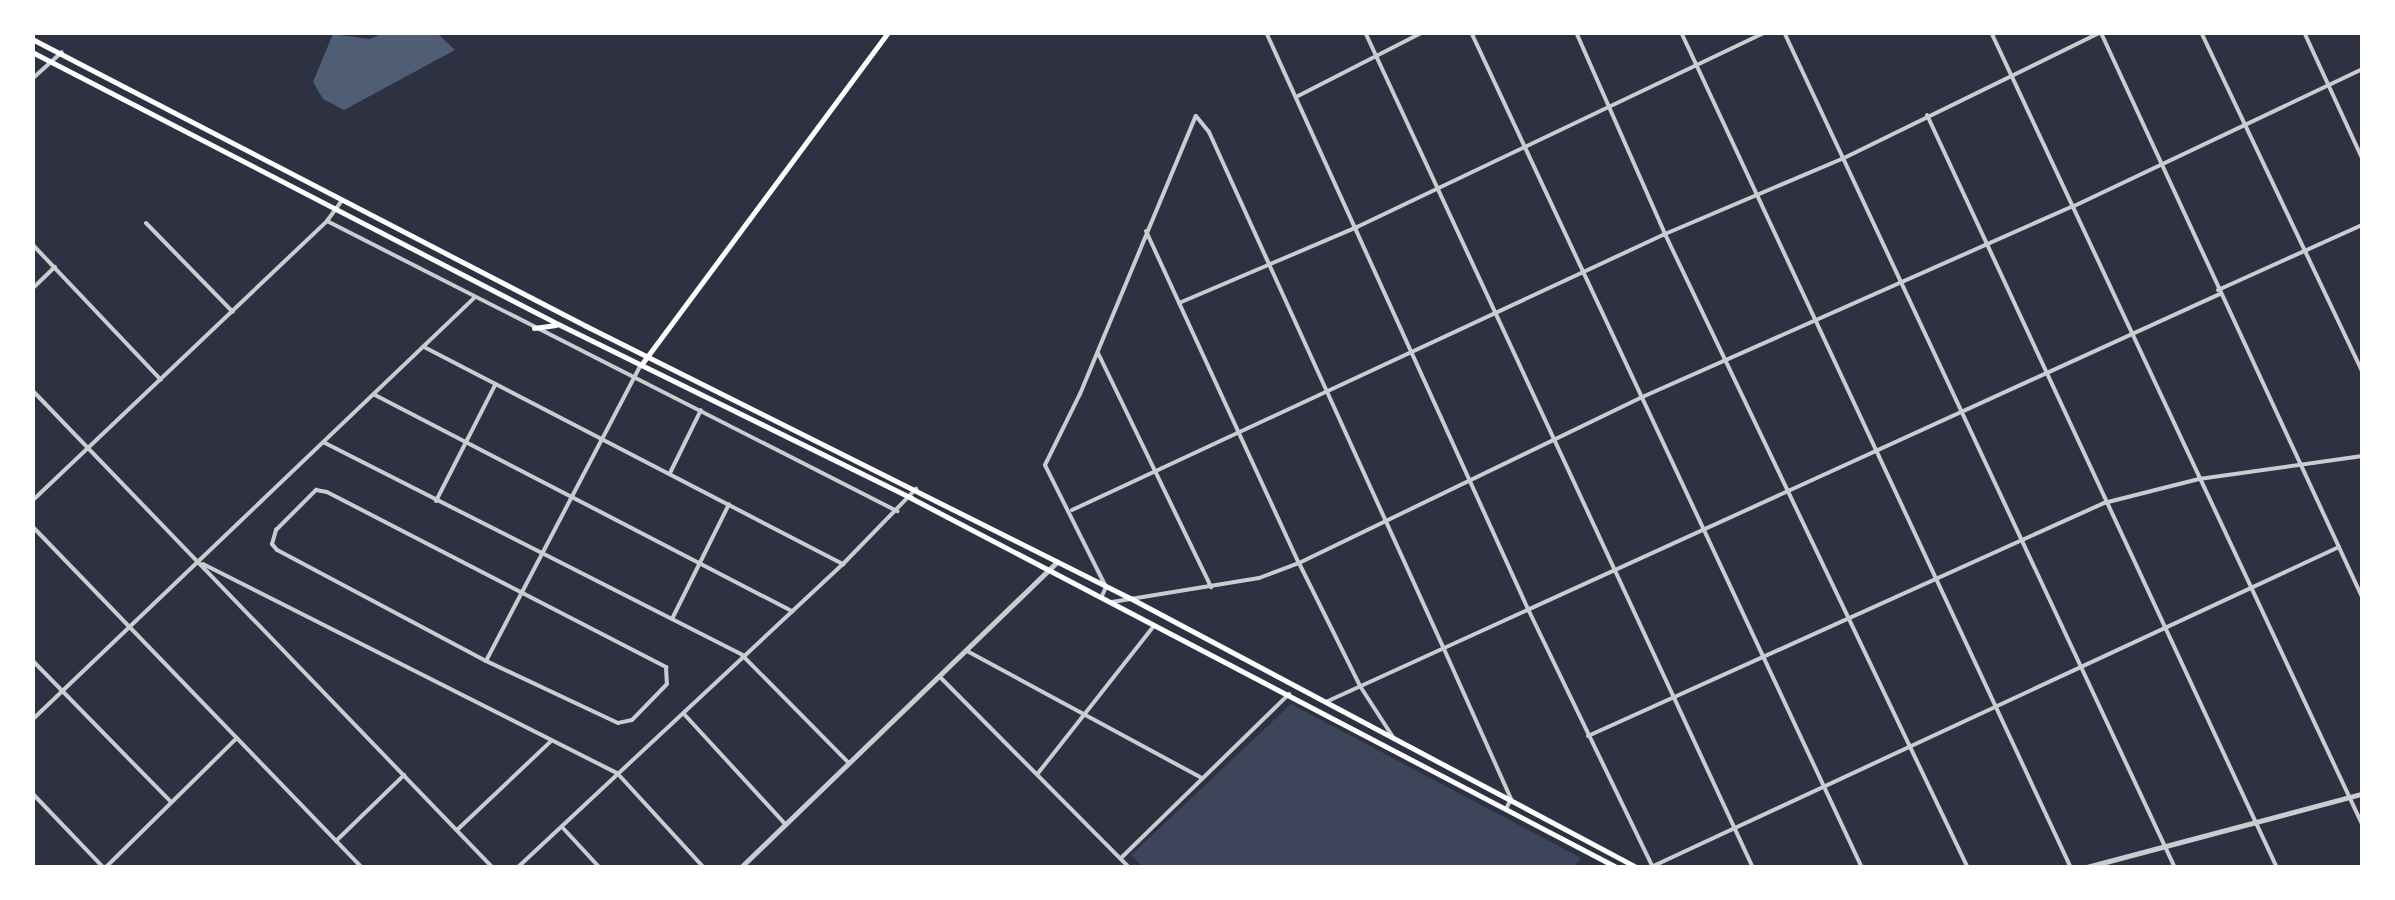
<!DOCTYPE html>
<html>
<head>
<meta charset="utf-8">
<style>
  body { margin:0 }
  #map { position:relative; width:2395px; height:900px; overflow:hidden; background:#2d3142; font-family:"Fira Sans Condensed",sans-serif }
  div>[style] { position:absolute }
  .green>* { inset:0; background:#3c4559 }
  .water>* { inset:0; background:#4f5d75 }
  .minor>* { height:4px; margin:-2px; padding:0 2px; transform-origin:2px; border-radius:2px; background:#caccd0 }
  .tertiary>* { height:5px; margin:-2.5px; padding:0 2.5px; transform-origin:2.5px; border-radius:2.5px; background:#caccd0 }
  .secondary>* { height:5px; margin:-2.5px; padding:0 2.5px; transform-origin:2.5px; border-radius:2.5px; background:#fff }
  span { translate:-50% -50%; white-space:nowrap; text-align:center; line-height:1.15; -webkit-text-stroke:10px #fff; paint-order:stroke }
  .frame { position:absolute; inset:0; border:35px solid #fff; pointer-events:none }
</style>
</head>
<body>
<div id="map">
  <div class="green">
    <i style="clip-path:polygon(1291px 704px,1581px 858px,1574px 868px,1143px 867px,1131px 855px)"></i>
  </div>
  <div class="water">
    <i style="clip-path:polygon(387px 32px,437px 33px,455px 50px,344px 110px,323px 99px,313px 82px,333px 34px,369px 39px)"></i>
  </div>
  <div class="minor">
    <i style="left:1266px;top:32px;width:634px;rotate:65.58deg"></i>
    <i style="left:1528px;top:609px;width:285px;rotate:64.2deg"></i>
    <i style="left:1365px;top:32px;width:922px;rotate:65.1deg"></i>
    <i style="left:1471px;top:32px;width:923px;rotate:64.93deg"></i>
    <i style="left:1576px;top:32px;width:221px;rotate:66.2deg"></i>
    <i style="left:1665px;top:234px;width:703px;rotate:64.46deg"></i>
    <i style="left:1681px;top:32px;width:922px;rotate:64.99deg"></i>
    <i style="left:1784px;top:32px;width:923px;rotate:64.93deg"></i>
    <i style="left:1991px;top:32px;width:875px;rotate:64.9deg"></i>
    <i style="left:2201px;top:32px;width:375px;rotate:64.6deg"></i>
    <i style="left:2304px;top:32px;width:139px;rotate:65.3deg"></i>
    <i style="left:2102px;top:35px;width:619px;rotate:65.17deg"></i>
    <i style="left:32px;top:79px;width:40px;rotate:-42deg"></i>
    <i style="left:1298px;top:96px;width:140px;rotate:-27.1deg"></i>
    <i style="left:1927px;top:115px;width:830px;rotate:65.07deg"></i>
    <i style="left:327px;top:221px;width:640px;rotate:26.97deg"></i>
    <i style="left:146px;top:223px;width:124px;rotate:45.7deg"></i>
    <i style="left:1146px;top:231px;width:366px;rotate:65.3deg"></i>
    <i style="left:1299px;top:563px;width:137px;rotate:63.6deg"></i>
    <i style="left:1360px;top:686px;width:61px;rotate:57.1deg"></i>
    <i style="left:32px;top:244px;width:187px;rotate:46.5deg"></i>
    <i style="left:32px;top:289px;width:32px;rotate:-44deg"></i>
    <i style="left:2218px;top:290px;width:158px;rotate:-24.3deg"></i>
    <i style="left:1179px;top:303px;width:194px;rotate:-23.1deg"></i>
    <i style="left:1357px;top:227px;width:453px;rotate:-25.5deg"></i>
    <i style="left:426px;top:348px;width:470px;rotate:27.4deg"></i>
    <i style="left:1098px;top:353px;width:260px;rotate:64.2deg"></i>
    <i style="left:32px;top:390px;width:664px;rotate:46.04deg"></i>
    <i style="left:375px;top:395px;width:470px;rotate:27.4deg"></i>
    <i style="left:325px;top:443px;width:468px;rotate:26.9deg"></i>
    <i style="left:742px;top:655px;width:152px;rotate:45.3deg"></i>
    <i style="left:670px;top:473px;width:70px;rotate:-63.8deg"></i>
    <i style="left:316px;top:490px;width:11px;rotate:10deg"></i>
    <i style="left:327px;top:492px;width:382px;rotate:27.3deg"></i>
    <i style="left:666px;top:667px;width:17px;rotate:87deg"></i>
    <i style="left:667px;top:684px;width:50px;rotate:134.2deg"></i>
    <i style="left:632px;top:720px;width:14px;rotate:168deg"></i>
    <i style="left:618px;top:723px;width:146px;rotate:-154.8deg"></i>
    <i style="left:486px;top:661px;width:237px;rotate:-152deg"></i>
    <i style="left:277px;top:550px;width:8px;rotate:-130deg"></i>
    <i style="left:272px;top:544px;width:15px;rotate:-74deg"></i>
    <i style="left:276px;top:530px;width:57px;rotate:-45deg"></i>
    <i style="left:32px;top:501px;width:407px;rotate:-43.5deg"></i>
    <i style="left:327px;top:221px;width:26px;rotate:-54deg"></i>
    <i style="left:436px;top:501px;width:130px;rotate:-63deg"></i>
    <i style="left:1072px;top:510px;width:654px;rotate:-24.96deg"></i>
    <i style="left:1665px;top:234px;width:192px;rotate:-23deg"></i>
    <i style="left:1842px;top:159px;width:288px;rotate:-26.1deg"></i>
    <i style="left:32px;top:526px;width:475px;rotate:46deg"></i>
    <i style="left:203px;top:564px;width:465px;rotate:26.8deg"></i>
    <i style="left:618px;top:774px;width:127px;rotate:47.5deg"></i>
    <i style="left:1102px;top:596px;width:10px;rotate:-66deg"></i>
    <i style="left:1106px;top:587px;width:136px;rotate:-116.6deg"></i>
    <i style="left:1045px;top:465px;width:79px;rotate:-63.8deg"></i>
    <i style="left:1080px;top:394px;width:301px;rotate:-67.4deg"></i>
    <i style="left:1196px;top:116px;width:21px;rotate:51deg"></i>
    <i style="left:1209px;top:132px;width:568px;rotate:65.56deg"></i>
    <i style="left:1444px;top:649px;width:164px;rotate:65.9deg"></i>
    <i style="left:1511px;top:799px;width:11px;rotate:117deg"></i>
    <i style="left:1112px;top:602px;width:149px;rotate:-9.3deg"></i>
    <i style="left:1259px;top:578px;width:43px;rotate:-20.6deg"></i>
    <i style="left:1299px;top:563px;width:379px;rotate:-25.8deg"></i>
    <i style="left:1640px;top:398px;width:472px;rotate:-23.9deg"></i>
    <i style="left:2072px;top:207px;width:321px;rotate:-25.4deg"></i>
    <i style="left:672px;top:619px;width:128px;rotate:-63.6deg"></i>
    <i style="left:967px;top:651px;width:267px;rotate:28.4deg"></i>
    <i style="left:32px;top:660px;width:199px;rotate:45.6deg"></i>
    <i style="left:486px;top:661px;width:334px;rotate:-62.4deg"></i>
    <i style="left:940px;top:677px;width:269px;rotate:45.2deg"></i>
    <i style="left:1328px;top:701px;width:980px;rotate:-24.53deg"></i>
    <i style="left:684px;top:714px;width:149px;rotate:47.4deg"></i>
    <i style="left:32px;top:720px;width:611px;rotate:-43.67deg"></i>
    <i style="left:1588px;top:736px;width:566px;rotate:-24.3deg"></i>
    <i style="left:2104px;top:503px;width:98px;rotate:-14.2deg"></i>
    <i style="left:2199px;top:479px;width:165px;rotate:-8deg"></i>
    <i style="left:1039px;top:772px;width:186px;rotate:-51.8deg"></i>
    <i style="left:32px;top:793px;width:104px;rotate:46.2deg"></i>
    <i style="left:562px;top:827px;width:56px;rotate:47.2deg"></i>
    <i style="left:457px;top:830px;width:129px;rotate:-43.4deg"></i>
    <i style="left:336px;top:841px;width:95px;rotate:-44.1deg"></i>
    <i style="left:1121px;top:858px;width:235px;rotate:-44.3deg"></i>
    <i style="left:105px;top:868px;width:185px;rotate:-44.6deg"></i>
    <i style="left:517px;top:868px;width:446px;rotate:-43deg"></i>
    <i style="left:843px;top:564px;width:105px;rotate:-45.8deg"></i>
    <i style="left:1649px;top:868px;width:761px;rotate:-24.95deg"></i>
  </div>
  <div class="tertiary">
    <i style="left:740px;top:868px;width:441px;rotate:-44deg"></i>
    <i style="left:2083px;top:868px;width:289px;rotate:-14.9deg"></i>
  </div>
  <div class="secondary">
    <i style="left:32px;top:39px;width:624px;rotate:27.39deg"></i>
    <i style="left:586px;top:326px;width:608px;rotate:26.57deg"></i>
    <i style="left:1130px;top:598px;width:575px;rotate:27.99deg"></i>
    <i style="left:32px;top:52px;width:592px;rotate:27.34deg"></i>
    <i style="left:558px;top:324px;width:394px;rotate:26.2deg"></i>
    <i style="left:911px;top:498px;width:798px;rotate:27.62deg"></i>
    <i style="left:534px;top:328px;width:22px;rotate:-8deg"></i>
    <i style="left:641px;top:365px;width:415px;rotate:-53.4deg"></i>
  </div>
  <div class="frame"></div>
</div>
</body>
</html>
